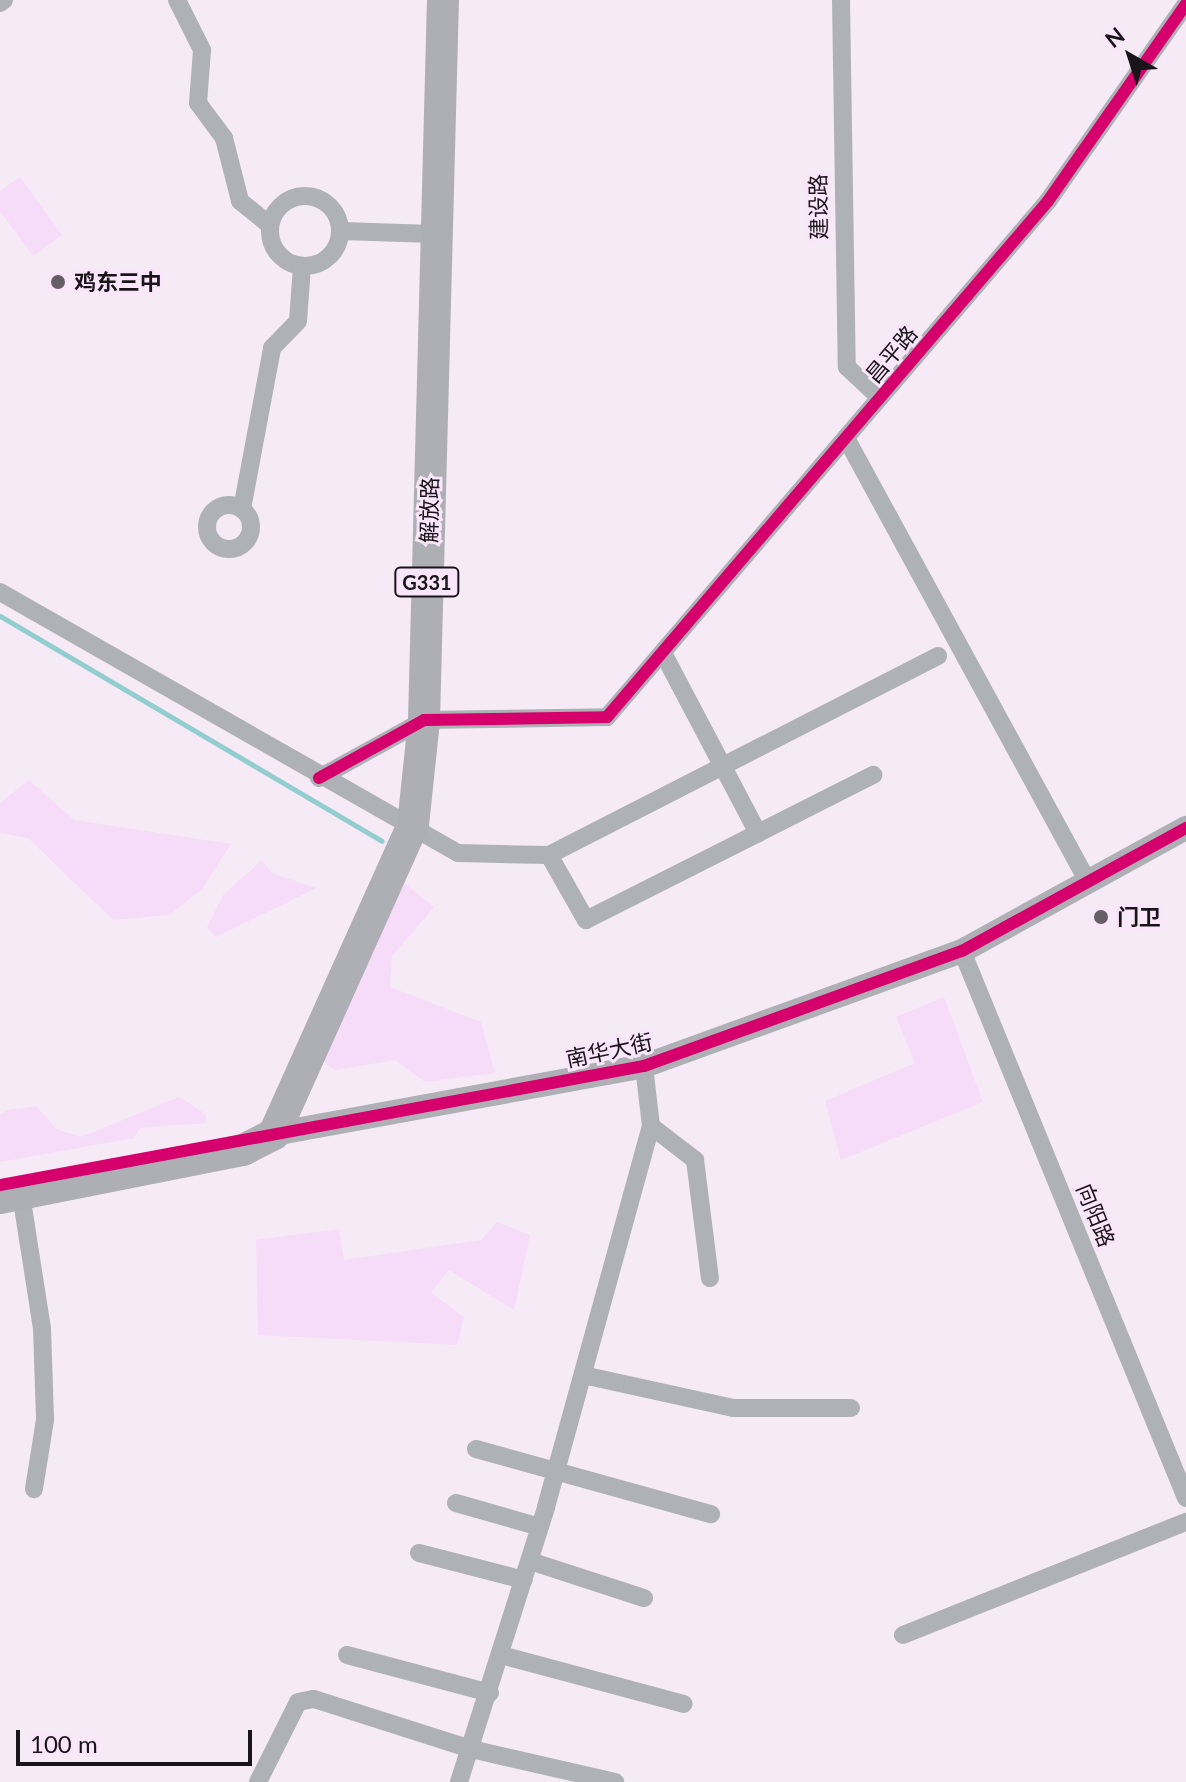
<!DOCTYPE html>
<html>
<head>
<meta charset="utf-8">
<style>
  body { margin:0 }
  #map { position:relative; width:1186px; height:1782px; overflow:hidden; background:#f5eaf6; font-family:Lato,"Noto Sans SC",sans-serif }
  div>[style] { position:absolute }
  .green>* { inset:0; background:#f6dcf8 }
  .stream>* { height:5px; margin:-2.5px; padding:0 2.5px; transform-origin:2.5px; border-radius:2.5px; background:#92cdcf }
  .street>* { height:18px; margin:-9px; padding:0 9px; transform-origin:9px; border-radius:9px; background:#aeb2b6 }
  .street>.ring { margin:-9px; padding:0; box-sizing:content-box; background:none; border:18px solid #aeb2b6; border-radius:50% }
  .secondary>* { height:24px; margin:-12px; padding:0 12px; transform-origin:12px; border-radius:12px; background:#aeb0b5 }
  .highway>* { height:32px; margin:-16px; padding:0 16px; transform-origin:16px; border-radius:16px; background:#aeaeb5 }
  .cycleway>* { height:12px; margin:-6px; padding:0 6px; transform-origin:6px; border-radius:6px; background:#d6006c }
  .dots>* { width:22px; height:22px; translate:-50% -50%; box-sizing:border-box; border:4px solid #f9e6fa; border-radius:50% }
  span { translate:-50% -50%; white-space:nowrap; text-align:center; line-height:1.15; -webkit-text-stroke:6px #f9e6fa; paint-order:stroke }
  .shield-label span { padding:2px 6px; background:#f9e6fa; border:2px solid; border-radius:6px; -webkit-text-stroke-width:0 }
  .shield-label { font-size:20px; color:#19131a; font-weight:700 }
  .street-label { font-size:22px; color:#19131a }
  .poi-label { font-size:22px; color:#19131a; font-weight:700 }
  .left { translate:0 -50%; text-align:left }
  .north { position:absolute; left:1090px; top:16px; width:80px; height:80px; -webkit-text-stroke:6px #f9e6fa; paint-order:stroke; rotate:321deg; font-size:22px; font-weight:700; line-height:32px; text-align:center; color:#19131a }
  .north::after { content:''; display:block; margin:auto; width:28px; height:36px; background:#19131a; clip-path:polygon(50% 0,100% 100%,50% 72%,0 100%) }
  .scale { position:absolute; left:16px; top:1730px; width:236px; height:36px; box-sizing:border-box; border:4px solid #19131a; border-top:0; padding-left:10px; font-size:24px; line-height:28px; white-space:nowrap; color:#19131a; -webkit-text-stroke:6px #f9e6fa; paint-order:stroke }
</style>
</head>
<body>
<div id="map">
  <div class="green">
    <i style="clip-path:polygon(20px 177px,62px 235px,33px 256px,0 211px,0 191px)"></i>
    <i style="clip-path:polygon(29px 780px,74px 820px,231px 844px,201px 890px,169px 915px,113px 920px,28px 838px,0 833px,0 803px)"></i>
    <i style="clip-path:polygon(262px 860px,272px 873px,316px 888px,216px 937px,207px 927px,223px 895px)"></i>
    <i style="clip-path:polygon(403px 882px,434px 907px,392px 956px,390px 987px,481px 1022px,495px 1073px,425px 1082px,395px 1060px,335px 1070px,311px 1053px)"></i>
    <i style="clip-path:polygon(944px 997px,983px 1102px,841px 1160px,825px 1101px,915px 1063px,896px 1017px)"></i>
    <i style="clip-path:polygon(179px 1097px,206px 1114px,206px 1123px,140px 1128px,134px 1138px,0 1162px,0 1115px,8px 1110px,36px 1106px,56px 1129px,81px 1137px)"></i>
    <i style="clip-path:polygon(497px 1222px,530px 1235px,514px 1310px,449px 1270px,431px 1293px,464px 1317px,457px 1345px,258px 1335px,256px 1240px,339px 1229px,344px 1260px,481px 1240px)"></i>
  </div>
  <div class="stream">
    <i style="left:0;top:616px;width:443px;rotate:30.5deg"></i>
  </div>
  <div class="street">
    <i style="left:177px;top:0;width:56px;rotate:63.4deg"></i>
    <i style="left:202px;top:50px;width:53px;rotate:94.3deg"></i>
    <i style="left:198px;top:103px;width:44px;rotate:53.4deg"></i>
    <i style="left:224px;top:138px;width:65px;rotate:75.7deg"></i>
    <i style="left:240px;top:201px;width:38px;rotate:39deg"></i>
    <i style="left:841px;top:0;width:367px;rotate:89.1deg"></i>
    <i style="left:847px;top:367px;width:45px;rotate:43.2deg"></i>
    <i style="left:0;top:3px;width:5px;rotate:-37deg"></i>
    <i class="ring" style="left:270px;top:196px;width:52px;height:52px"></i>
    <i style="left:341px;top:231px;width:93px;rotate:1.8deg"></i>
    <i style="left:846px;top:438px;width:506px;rotate:61.41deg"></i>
    <i class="ring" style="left:207px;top:505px;width:26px;height:26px"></i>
    <i style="left:242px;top:509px;width:164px;rotate:-79.4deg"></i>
    <i style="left:272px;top:348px;width:37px;rotate:-46deg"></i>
    <i style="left:298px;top:321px;width:54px;rotate:-85.8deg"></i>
    <i style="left:0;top:592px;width:527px;rotate:29.68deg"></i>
    <i style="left:458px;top:853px;width:91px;rotate:1.3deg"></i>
    <i style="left:549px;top:855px;width:437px;rotate:-27.1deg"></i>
    <i style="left:663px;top:653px;width:204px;rotate:62.2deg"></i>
    <i style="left:319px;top:778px;width:120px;rotate:-28.9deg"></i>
    <i style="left:424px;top:720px;width:183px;rotate:-0.9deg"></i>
    <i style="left:607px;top:717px;width:679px;rotate:-49.48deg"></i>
    <i style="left:1048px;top:201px;width:241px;rotate:-55deg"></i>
    <i style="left:549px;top:855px;width:75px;rotate:60.4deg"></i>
    <i style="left:586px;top:920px;width:322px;rotate:-26.8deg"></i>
    <i style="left:962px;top:951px;width:591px;rotate:67.73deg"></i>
    <i style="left:651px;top:1126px;width:56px;rotate:37.7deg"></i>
    <i style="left:695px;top:1160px;width:119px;rotate:82.8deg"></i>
    <i style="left:20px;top:1188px;width:142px;rotate:81.1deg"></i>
    <i style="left:42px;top:1328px;width:92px;rotate:88.1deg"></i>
    <i style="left:45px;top:1420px;width:70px;rotate:99.1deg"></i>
    <i style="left:583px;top:1375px;width:154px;rotate:12.4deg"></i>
    <i style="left:733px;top:1408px;width:118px"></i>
    <i style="left:476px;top:1449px;width:244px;rotate:15.5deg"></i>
    <i style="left:456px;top:1503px;width:87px;rotate:15.9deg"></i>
    <i style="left:419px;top:1553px;width:108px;rotate:14.4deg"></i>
    <i style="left:530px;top:1561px;width:120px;rotate:18deg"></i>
    <i style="left:903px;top:1635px;width:305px;rotate:-21.8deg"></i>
    <i style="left:347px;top:1655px;width:148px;rotate:14.9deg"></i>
    <i style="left:501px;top:1655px;width:189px;rotate:15deg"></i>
    <i style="left:258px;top:1782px;width:89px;rotate:-63.4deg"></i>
    <i style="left:298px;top:1702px;width:16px;rotate:-11deg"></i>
    <i style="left:314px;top:1699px;width:165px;rotate:17.7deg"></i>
    <i style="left:471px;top:1749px;width:148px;rotate:12.9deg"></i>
    <i style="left:459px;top:1782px;width:288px;rotate:-72.4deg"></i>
    <i style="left:546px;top:1507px;width:395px;rotate:-74.6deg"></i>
    <i style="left:651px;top:1126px;width:60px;rotate:-96.7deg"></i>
  </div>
  <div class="secondary">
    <i style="left:274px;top:1134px;width:376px;rotate:-10.4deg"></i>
    <i style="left:644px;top:1066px;width:338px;rotate:-19.9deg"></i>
    <i style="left:962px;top:951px;width:256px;rotate:-28.8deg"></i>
  </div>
  <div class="highway">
    <i style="left:274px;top:1134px;width:339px;rotate:-65.8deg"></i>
    <i style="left:413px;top:825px;width:106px;rotate:-84deg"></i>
    <i style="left:424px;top:720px;width:720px;rotate:-88.49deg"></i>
    <i style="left:0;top:1198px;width:248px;rotate:-11.2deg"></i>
    <i style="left:243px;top:1150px;width:35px;rotate:-27deg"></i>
  </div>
  <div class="cycleway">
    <i style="left:319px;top:778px;width:120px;rotate:-28.9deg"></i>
    <i style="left:424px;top:720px;width:183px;rotate:-0.9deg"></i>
    <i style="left:607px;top:717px;width:679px;rotate:-49.48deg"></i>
    <i style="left:1048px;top:201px;width:241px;rotate:-55deg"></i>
    <i style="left:0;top:1185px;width:655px;rotate:-10.47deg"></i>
    <i style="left:644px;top:1066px;width:338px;rotate:-19.9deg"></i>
    <i style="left:962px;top:951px;width:256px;rotate:-28.8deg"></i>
  </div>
  <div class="dots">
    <i style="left:58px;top:282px;background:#665e67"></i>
    <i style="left:1101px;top:917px;background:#665e67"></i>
  </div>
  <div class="shield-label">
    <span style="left:427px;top:582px">G331</span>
  </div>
  <div class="street-label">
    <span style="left:818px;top:207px;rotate:-91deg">建设路</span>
    <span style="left:891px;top:354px;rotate:-50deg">昌平路</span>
    <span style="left:429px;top:510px;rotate:-89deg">解放路</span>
    <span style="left:609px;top:1050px;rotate:-12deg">南华大街</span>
    <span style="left:1096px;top:1215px;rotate:68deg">向阳路</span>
  </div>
  <div class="poi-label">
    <span class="left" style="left:74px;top:282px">鸡东三中</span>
    <span class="left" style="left:1117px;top:917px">门卫</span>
  </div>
  <div class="north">N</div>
  <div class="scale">100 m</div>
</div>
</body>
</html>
